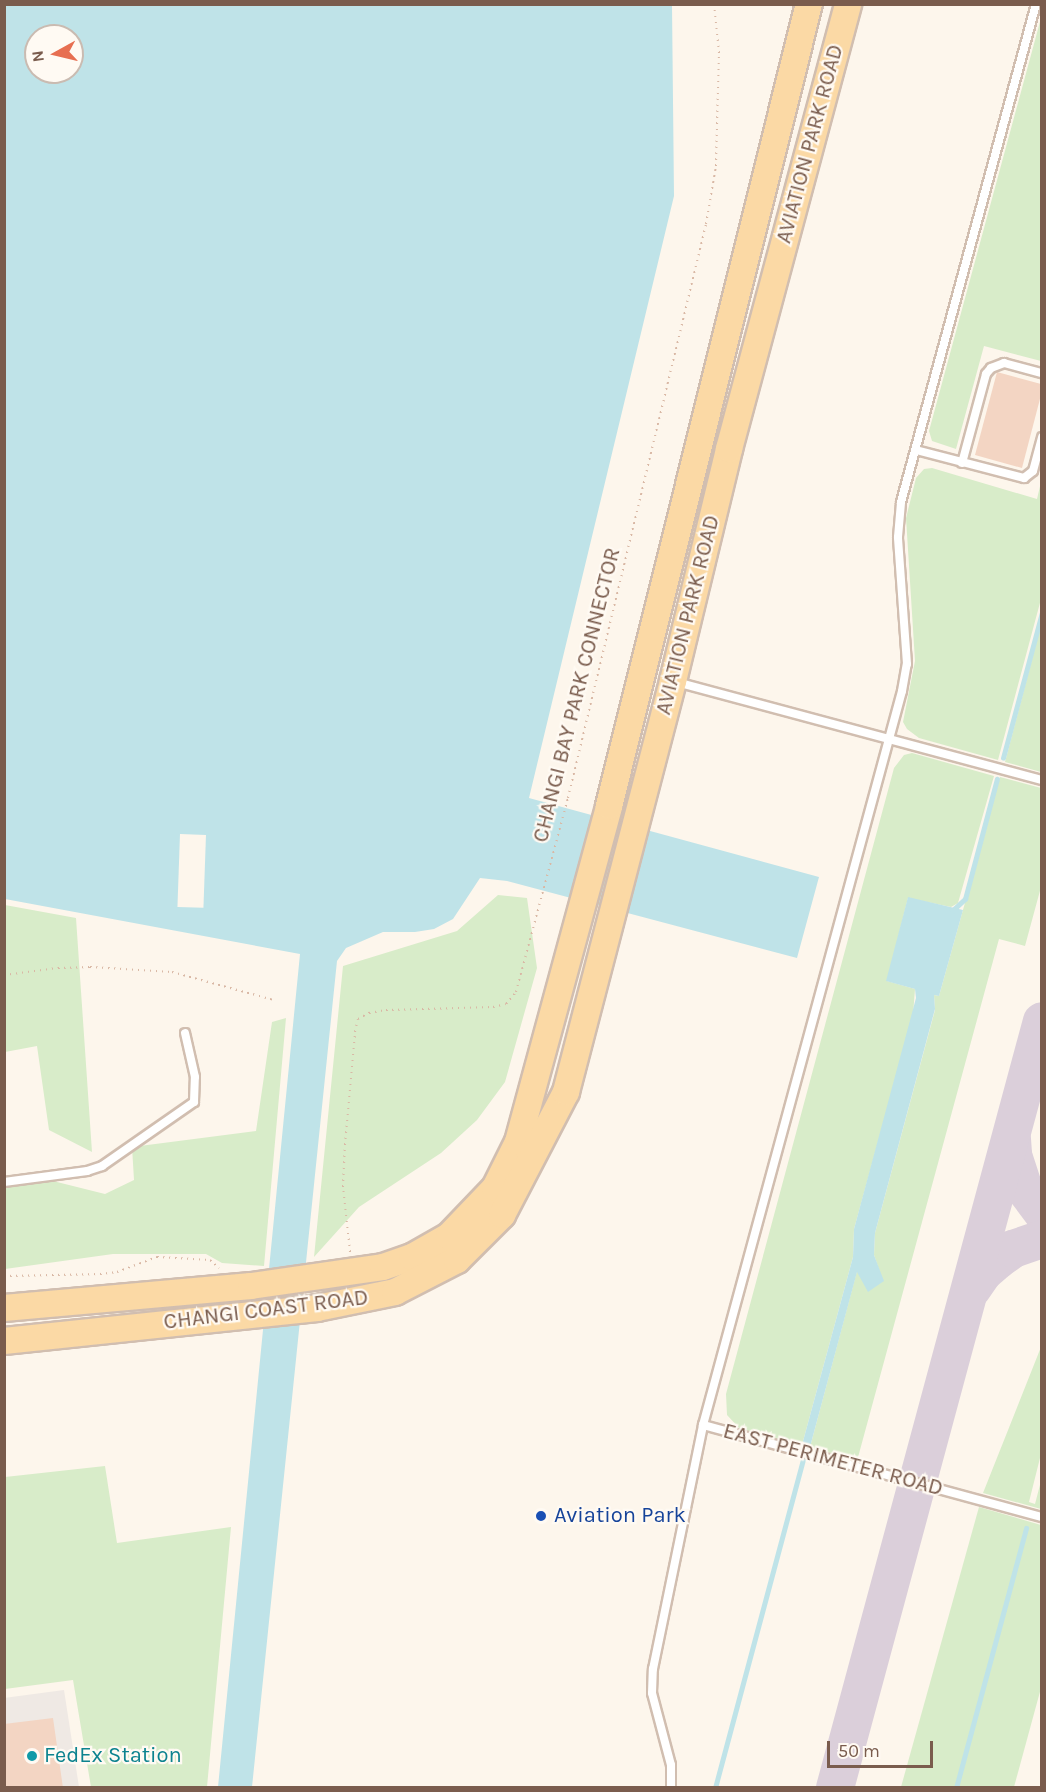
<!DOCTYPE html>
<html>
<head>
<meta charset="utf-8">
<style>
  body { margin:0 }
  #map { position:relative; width:1046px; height:1792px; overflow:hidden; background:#fdf6ec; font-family:Karla,sans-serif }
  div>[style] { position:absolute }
  .industrial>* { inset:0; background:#efe9e4 }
  .green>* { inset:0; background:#d8ecc9 }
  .water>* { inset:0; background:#bfe3e8 }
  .pier>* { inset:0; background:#fdf6ec; transform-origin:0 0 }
  .stream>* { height:4.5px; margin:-2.25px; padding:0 2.25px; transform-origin:2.25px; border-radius:2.25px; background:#bfe3e8 }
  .taxiway>* { height:38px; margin:-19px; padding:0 19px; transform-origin:19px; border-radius:19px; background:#dbcfda }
  .building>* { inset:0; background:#f3d5c3 }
  .path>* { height:2px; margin-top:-1px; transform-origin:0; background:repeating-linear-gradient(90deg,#d9b8a5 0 1.5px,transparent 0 6px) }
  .roads { filter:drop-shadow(2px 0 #d1beb0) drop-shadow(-2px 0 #d1beb0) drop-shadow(0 2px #d1beb0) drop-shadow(0 -2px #d1beb0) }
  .lane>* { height:8px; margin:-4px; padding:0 4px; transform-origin:4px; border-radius:4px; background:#fff }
  .primary>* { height:26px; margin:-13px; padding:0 13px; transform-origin:13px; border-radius:13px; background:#fbd9a5 }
  .dots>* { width:16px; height:16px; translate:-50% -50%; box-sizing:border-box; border:3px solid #fffaf3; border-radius:50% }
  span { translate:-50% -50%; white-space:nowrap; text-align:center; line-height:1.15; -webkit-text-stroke:4.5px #fffaf3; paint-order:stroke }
  .street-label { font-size:22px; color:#7a5c4d }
  .transit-label { font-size:22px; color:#164399 }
  .left { translate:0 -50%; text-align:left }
  .culture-label { font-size:22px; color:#0d838f }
  .frame { position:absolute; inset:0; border:6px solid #7a5c4d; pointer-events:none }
  .north { position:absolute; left:24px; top:24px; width:60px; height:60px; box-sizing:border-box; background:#fffaf3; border:2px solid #cabbb1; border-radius:50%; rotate:262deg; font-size:16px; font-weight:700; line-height:24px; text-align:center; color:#7a5c4d }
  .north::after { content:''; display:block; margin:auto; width:21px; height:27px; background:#e76f51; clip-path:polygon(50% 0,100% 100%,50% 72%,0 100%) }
  .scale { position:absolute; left:827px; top:1741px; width:106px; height:27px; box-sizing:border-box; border:3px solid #7a5c4d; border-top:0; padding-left:8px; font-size:18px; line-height:21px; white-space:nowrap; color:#7a5c4d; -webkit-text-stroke:4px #fffaf3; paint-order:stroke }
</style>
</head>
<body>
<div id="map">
  <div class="industrial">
    <i style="clip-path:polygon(64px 1690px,79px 1787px,5px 1787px,4px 1698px)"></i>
  </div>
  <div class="green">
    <i style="clip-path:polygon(1041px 18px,1041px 361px,984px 346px,956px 449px,932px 441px,929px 431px)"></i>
    <i style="clip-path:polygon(932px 468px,1037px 499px,1041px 482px,1041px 599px,998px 760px,919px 738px,907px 729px,903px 722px,915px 661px,906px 518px,916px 478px,924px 469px)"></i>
    <i style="clip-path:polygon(1041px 625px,1041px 772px,1005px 762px)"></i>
    <i style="clip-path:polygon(912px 753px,994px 776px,958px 903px,951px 907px,908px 898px,887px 981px,915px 989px,913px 1015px,854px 1229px,853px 1257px,802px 1445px,740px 1429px,727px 1415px,726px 1394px,894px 768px,904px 755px)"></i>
    <i style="clip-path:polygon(1000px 777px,1041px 788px,1041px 887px,1025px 946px,999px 939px,857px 1461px,810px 1447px,857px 1271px,883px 1281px,874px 1255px,875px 1233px,935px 1010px,934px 995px,939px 996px)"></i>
    <i style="clip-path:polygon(498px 895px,527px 898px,537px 968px,505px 1082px,477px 1120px,441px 1153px,359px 1207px,314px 1257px,343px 966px,457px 931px)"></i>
    <i style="clip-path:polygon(5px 905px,76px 918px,92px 1152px,49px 1130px,37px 1046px,5px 1052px)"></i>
    <i style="clip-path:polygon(286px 1018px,264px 1266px,222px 1263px,206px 1254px,113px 1254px,5px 1269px,4px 1187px,53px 1181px,105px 1194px,134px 1180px,132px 1147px,256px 1131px,272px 1022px)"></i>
    <i style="clip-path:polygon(1041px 1347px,1041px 1454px,1029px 1502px,1035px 1504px,1041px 1481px,1041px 1509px,983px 1493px)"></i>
    <i style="clip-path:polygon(105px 1466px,117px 1543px,231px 1527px,207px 1787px,91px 1787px,73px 1680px,5px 1689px,5px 1477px)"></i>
    <i style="clip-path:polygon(979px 1507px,1041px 1525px,1041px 1688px,1014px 1787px,901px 1787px)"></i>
  </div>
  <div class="water">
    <i style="clip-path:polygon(evenodd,4px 5px,672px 5px,674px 196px,529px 798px,819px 877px,797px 958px,507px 881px,480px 878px,453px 919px,434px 929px,415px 932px,383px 932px,346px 948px,337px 961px,252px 1787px,218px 1787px,300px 954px,5px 899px,4px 5px,36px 36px,72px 36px,72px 72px,36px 72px,36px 36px)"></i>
    <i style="clip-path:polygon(908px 897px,963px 910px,939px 996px,934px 995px,935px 1009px,875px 1233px,874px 1255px,884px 1281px,868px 1292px,857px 1272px,810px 1447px,802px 1445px,853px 1257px,854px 1229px,916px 998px,915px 989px,886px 981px)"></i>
  </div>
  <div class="pier">
    <i style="left:180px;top:834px;width:26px;height:73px;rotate:2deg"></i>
  </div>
  <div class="stream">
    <i style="left:1003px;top:758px;width:151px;rotate:-75deg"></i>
    <i style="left:952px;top:911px;width:18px;rotate:-43deg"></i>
    <i style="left:965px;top:899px;width:124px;rotate:-75.1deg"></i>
    <i style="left:715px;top:1788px;width:340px;rotate:-75deg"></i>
    <i style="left:956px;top:1788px;width:269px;rotate:-74.9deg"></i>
  </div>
  <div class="taxiway">
    <i style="left:1012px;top:1139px;width:16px;rotate:86deg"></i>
    <i style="left:1013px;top:1155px;width:35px;rotate:72deg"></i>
    <i style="left:1024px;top:1188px;width:30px;rotate:53deg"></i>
    <i style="left:972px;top:1289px;width:19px;rotate:-55deg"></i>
    <i style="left:983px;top:1273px;width:20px;rotate:-41deg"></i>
    <i style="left:998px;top:1260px;width:19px;rotate:-36deg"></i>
    <i style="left:1013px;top:1249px;width:31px;rotate:-19deg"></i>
    <i style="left:835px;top:1788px;width:794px;rotate:-74.9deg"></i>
  </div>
  <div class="building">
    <i style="clip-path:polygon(997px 372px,1041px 384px,1041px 395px,1022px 468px,975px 455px)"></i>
    <i style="clip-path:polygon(53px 1718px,63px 1788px,4px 1788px,4px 1724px)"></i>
  </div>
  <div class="path">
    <i style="left:4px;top:975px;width:54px;rotate:-7.4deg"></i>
    <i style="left:58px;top:968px;width:32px;rotate:-2deg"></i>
    <i style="left:90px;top:967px;width:82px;rotate:3.5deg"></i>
    <i style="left:172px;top:972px;width:106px;rotate:15.4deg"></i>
    <i style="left:350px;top:1252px;width:65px;rotate:-96.1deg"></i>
    <i style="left:343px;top:1187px;width:42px;rotate:-87.3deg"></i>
    <i style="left:345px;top:1145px;width:113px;rotate:-84.9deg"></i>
    <i style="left:355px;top:1032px;width:13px;rotate:-77deg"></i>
    <i style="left:358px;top:1019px;width:13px;rotate:-29deg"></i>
    <i style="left:369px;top:1013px;width:17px;rotate:-10deg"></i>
    <i style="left:386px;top:1010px;width:107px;rotate:-1.6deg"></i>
    <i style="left:493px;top:1007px;width:13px;rotate:-13deg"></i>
    <i style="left:506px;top:1004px;width:16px;rotate:-50deg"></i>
    <i style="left:516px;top:992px;width:201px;rotate:-75deg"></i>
    <i style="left:568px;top:798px;width:590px;rotate:-76.48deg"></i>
    <i style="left:706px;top:224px;width:59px;rotate:-80.2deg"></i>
    <i style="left:716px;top:166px;width:113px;rotate:-88.5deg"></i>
    <i style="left:719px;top:53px;width:49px;rotate:-95.8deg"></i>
    <i style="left:4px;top:1276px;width:96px;rotate:-1.2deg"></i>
    <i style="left:100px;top:1274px;width:17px;rotate:-7deg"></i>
    <i style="left:117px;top:1272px;width:43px;rotate:-20.6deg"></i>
    <i style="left:157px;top:1257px;width:53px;rotate:3.2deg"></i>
    <i style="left:210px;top:1260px;width:12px;rotate:42deg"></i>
  </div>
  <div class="roads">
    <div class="lane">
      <i style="left:916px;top:450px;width:112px;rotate:14.5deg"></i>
      <i style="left:1024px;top:478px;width:11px;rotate:-38deg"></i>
      <i style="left:1033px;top:471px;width:35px;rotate:-75deg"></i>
      <i style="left:962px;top:463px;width:92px;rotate:-74.9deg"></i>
      <i style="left:986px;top:374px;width:8px;rotate:-50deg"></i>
      <i style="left:991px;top:368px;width:14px;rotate:-21deg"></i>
      <i style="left:1004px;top:363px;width:39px;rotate:15deg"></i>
      <i style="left:676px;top:682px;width:379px;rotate:15deg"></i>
      <i style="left:4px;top:1182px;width:84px;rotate:-7.5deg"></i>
      <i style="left:87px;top:1171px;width:16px;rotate:-18deg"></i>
      <i style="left:102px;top:1166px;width:112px;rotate:-34.8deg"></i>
      <i style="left:194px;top:1102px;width:25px;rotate:-88deg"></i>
      <i style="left:195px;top:1077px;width:45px;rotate:-102.8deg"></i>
      <i style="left:703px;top:1425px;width:351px;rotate:15.2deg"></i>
      <i style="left:671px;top:1788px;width:23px;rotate:-90deg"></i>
      <i style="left:671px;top:1765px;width:74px;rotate:-104.8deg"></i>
      <i style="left:652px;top:1693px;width:24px;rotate:-88deg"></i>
      <i style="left:653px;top:1669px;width:249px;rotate:-78.4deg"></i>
      <i style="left:703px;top:1425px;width:760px;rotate:-74.83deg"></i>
      <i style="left:902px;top:691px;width:27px;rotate:-80deg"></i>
      <i style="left:907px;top:664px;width:127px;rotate:-94.1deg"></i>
      <i style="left:898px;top:537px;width:35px;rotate:-85deg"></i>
      <i style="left:901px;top:502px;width:516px;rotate:-74.83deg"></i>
    </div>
    <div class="primary">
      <i style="left:4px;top:1308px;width:248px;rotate:-5.1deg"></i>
      <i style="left:251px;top:1286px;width:133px;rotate:-8.2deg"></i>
      <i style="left:383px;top:1267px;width:31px;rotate:-19deg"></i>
      <i style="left:412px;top:1257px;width:43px;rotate:-29.6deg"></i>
      <i style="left:449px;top:1236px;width:66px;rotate:-46.2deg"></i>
      <i style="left:495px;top:1188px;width:51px;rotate:-63.4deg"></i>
      <i style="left:518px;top:1142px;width:348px;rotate:-74.8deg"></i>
      <i style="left:609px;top:806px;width:827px;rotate:-76deg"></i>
      <i style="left:4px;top:1341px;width:315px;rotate:-6deg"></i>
      <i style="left:317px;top:1308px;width:80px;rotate:-11.6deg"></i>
      <i style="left:395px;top:1292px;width:70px;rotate:-27.3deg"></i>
      <i style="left:457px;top:1260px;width:64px;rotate:-45deg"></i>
      <i style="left:502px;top:1215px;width:139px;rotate:-62.5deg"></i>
      <i style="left:566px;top:1092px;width:425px;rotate:-75.4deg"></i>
      <i style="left:673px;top:681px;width:239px;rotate:-76.4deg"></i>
      <i style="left:729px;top:449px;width:461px;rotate:-75deg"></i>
    </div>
  </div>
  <div class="dots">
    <i style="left:541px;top:1516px;background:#1a4fb4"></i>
    <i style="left:32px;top:1756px;background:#0f9aa8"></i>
  </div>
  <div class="street-label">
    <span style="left:810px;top:144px;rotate:-75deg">AVIATION PARK ROAD</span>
    <span style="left:688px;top:615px;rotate:-76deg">AVIATION PARK ROAD</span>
    <span style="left:577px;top:695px;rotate:-76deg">CHANGI BAY PARK CONNECTOR</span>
    <span style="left:266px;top:1310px;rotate:-7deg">CHANGI COAST ROAD</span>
    <span style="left:833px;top:1460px;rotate:15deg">EAST PERIMETER ROAD</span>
  </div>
  <div class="transit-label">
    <span class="left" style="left:554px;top:1516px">Aviation Park</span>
  </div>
  <div class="culture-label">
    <span class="left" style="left:44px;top:1756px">FedEx Station</span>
  </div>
  <div class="frame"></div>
  <div class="north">N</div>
  <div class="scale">50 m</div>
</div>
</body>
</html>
